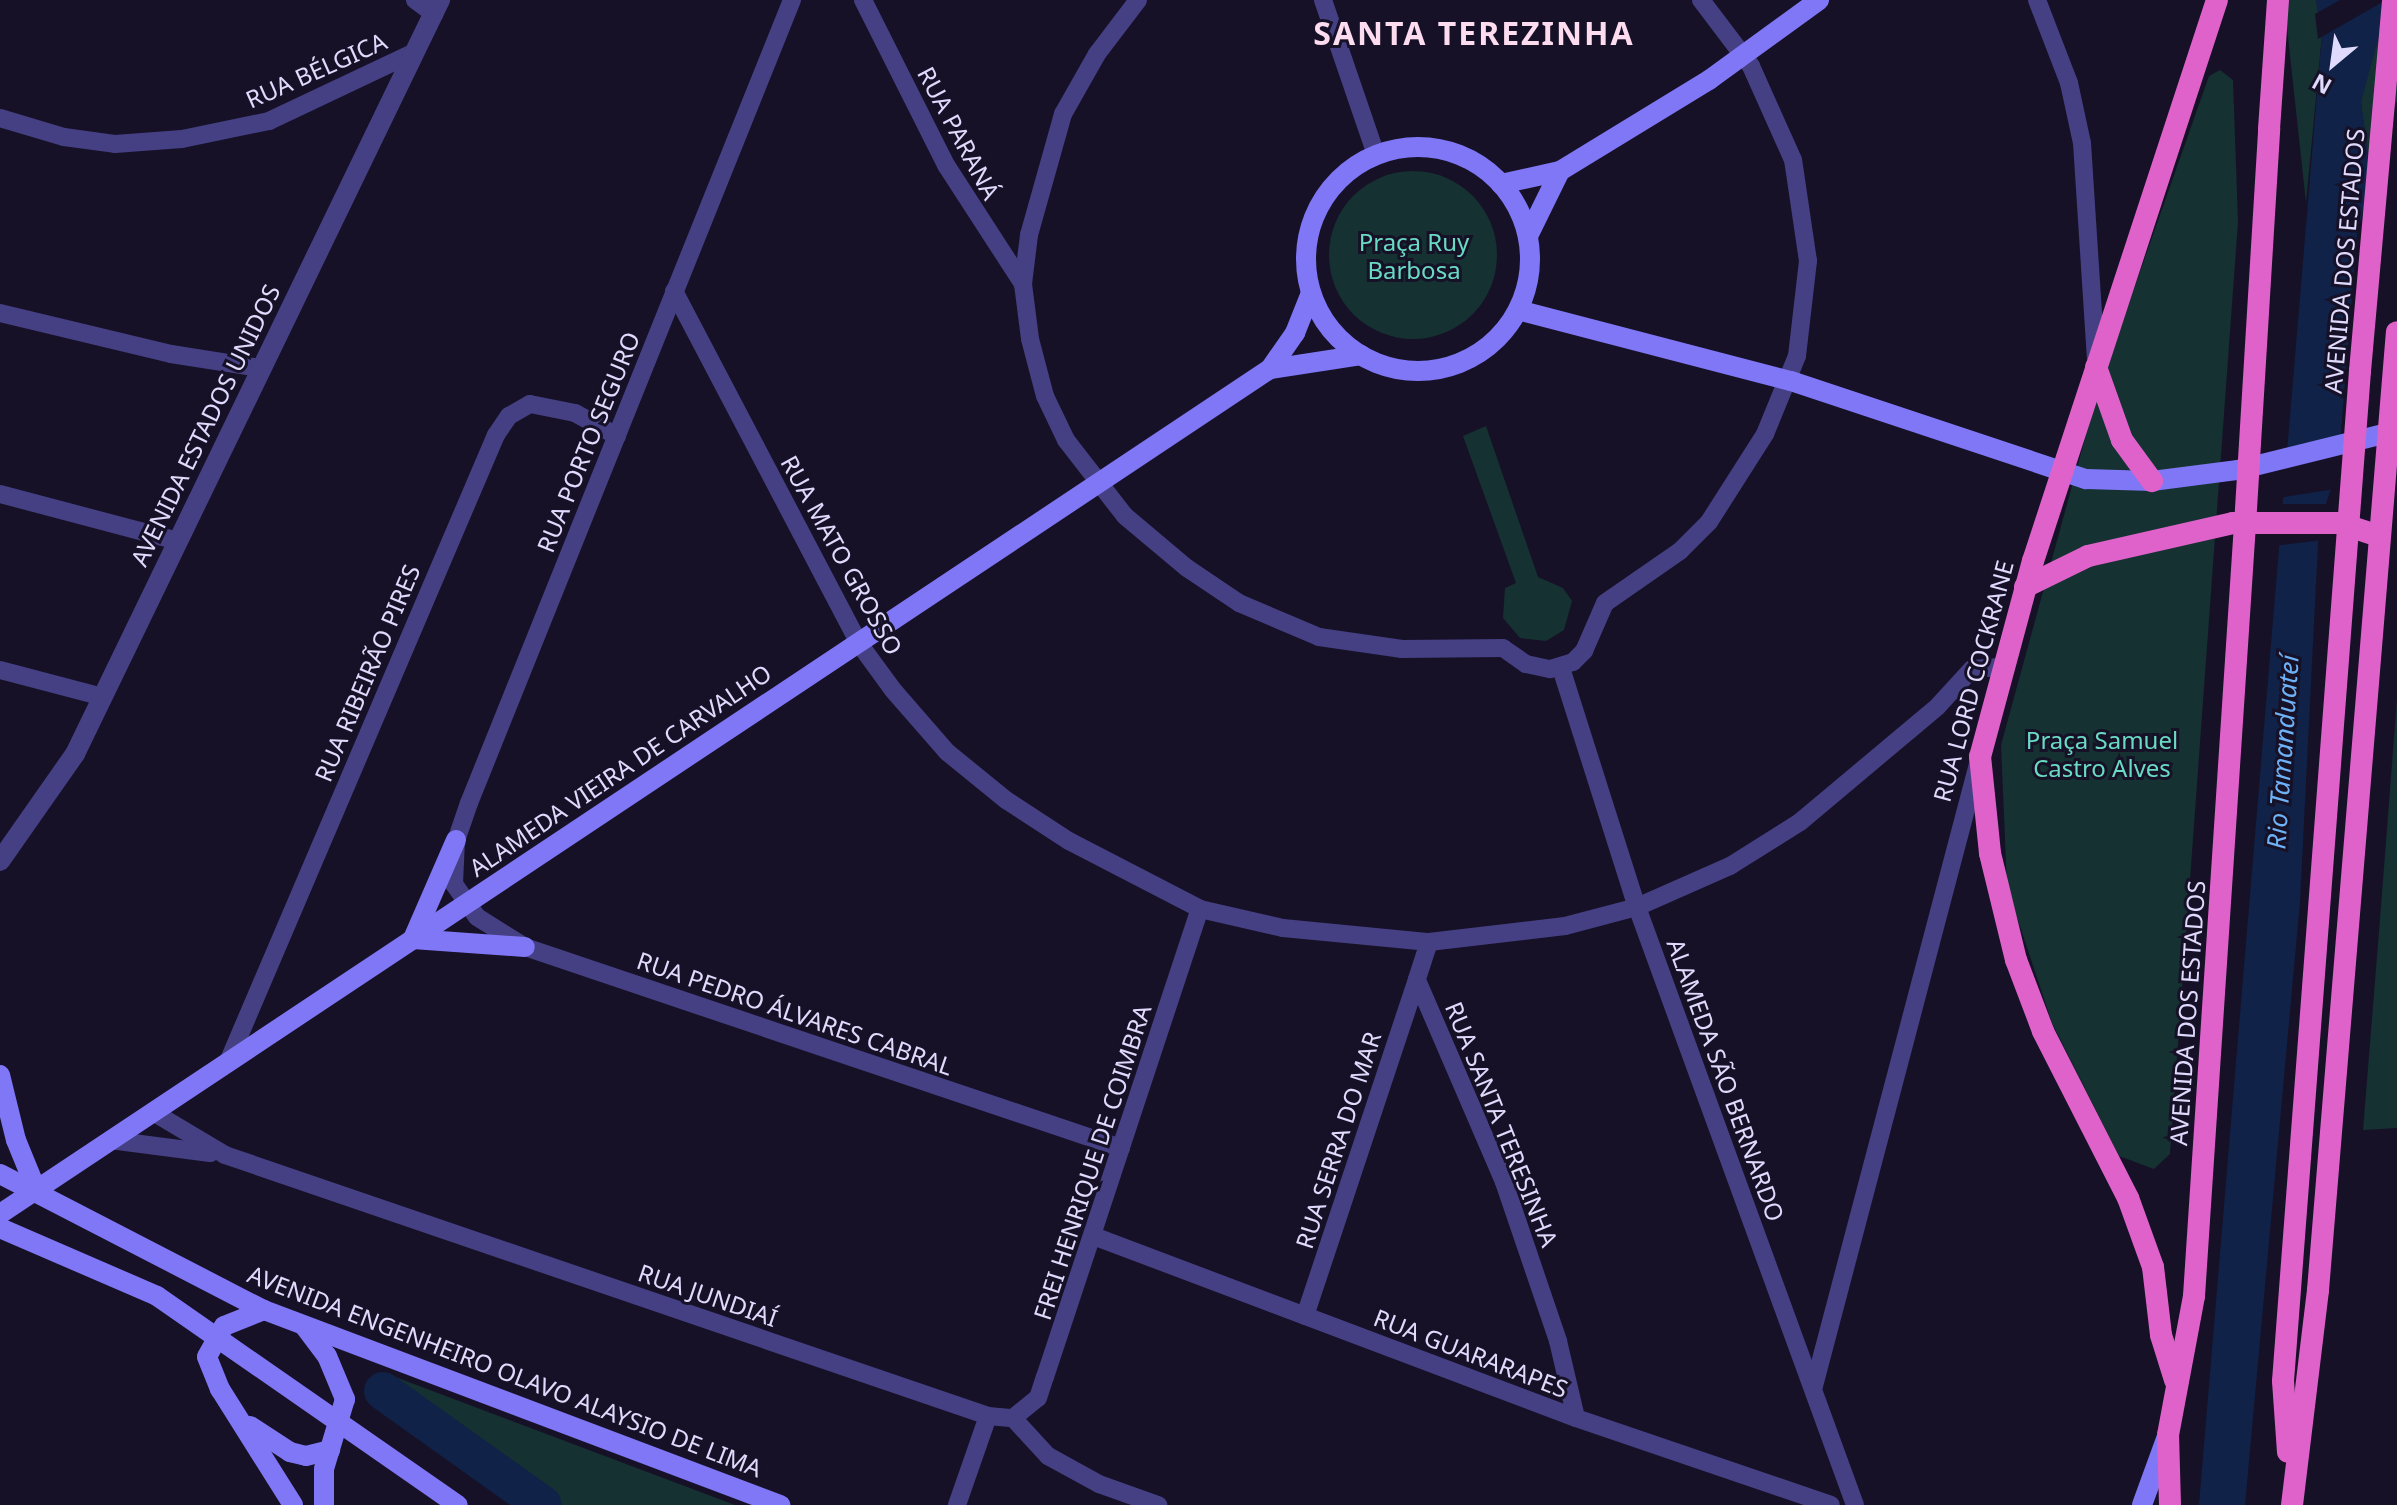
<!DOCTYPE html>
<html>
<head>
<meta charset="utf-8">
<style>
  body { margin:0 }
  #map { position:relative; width:2397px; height:1505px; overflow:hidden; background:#161127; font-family:"Noto Sans",sans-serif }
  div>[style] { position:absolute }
  .green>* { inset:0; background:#153131 }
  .round { border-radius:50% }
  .water>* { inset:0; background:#102248 }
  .pier>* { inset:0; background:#161127 }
  .river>* { height:38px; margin:-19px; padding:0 19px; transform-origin:19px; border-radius:19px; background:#102248 }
  .minor>* { height:18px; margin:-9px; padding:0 9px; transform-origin:9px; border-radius:9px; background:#453f83 }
  .tertiary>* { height:20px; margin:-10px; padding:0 10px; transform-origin:10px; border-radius:10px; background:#453f83 }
  .secondary>* { height:20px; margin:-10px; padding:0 10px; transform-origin:10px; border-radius:10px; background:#8077f7 }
  .secondary>.ring { margin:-10px; padding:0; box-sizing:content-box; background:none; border:20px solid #8077f7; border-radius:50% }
  .trunk>* { height:22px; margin:-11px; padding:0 11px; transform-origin:11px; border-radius:11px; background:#df62ca }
  .trunk-bridge>* { height:22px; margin:-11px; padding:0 11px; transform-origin:11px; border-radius:11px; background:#df62ca }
  span { translate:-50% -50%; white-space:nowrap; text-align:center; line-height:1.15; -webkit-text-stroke:6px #161127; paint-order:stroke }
  .street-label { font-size:24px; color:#e0dafd }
  .park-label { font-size:24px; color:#69dac3 }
  .water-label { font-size:26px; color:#6eb1f7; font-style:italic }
  .district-label { font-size:32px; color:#fddcef; font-weight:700; letter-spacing:2px }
  .north { position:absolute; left:2293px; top:24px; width:80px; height:80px; -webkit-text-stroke:6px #161127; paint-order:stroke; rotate:209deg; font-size:22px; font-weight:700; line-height:32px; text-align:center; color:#e0dafd }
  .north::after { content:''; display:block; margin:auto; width:28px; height:36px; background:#e0dafd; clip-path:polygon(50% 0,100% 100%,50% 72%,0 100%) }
</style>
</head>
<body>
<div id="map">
  <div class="green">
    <i style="clip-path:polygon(2284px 0,2316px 0,2322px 34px,2306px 203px)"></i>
    <i style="clip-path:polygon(2397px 0,2397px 101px,2371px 179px,2361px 102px,2371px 54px)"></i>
    <i style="clip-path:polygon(2220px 70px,2233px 80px,2238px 222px,2170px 1154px,2154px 1169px,2119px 1156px,2052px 1023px,2007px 887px,2001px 745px,2098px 391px,2209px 76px)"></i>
    <i class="round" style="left:1329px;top:171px;width:168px;height:168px"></i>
    <i style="clip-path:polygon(1486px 426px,1538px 577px,1563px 588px,1572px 601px,1564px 630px,1546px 641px,1520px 638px,1503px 618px,1505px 588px,1516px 583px,1463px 436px)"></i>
    <i style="clip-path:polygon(2397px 699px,2397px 1128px,2363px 1130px,2380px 919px)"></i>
    <i style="clip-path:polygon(398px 1378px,735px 1505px,559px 1505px,396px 1387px)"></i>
  </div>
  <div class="water">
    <i style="clip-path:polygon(2316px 0,2382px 0,2380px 32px,2361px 102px,2371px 179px,2357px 235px,2338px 468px,2319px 524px,2300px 902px,2245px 1505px,2199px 1505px,2322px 34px)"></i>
  </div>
  <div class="pier">
    <i style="clip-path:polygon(2340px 0,2386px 0,2318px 39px,2315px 14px)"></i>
    <i style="clip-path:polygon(2344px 435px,2335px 489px,2278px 498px,2281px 455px)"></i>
    <i style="clip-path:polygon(2277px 504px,2330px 504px,2322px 540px,2274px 546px)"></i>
  </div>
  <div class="river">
    <i style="left:383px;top:1391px;width:196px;rotate:35.5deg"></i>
  </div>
  <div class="minor">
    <i style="left:415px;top:0;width:24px;rotate:36deg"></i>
    <i style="left:792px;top:0;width:866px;rotate:111.91deg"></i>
    <i style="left:469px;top:803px;width:39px;rotate:109deg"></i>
    <i style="left:456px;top:840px;width:44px;rotate:92.6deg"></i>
    <i style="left:454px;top:884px;width:40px;rotate:55.1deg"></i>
    <i style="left:477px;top:917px;width:57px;rotate:32deg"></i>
    <i style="left:525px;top:947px;width:629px;rotate:18.64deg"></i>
    <i style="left:863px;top:0;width:185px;rotate:63.3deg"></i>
    <i style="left:946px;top:165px;width:142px;rotate:57.1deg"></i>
    <i style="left:1138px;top:0;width:68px;rotate:127.2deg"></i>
    <i style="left:1097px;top:54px;width:69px;rotate:119.5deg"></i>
    <i style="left:1063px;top:114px;width:126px;rotate:105.7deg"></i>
    <i style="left:1029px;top:235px;width:49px;rotate:97deg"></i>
    <i style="left:1023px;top:284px;width:55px;rotate:82.7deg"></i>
    <i style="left:1030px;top:339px;width:59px;rotate:75.3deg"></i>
    <i style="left:1045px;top:396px;width:49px;rotate:64.5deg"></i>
    <i style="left:1066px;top:440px;width:96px;rotate:52.2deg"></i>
    <i style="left:1125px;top:516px;width:81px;rotate:40deg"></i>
    <i style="left:1187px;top:568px;width:63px;rotate:33.9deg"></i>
    <i style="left:1239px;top:603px;width:87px;rotate:23deg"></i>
    <i style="left:1319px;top:637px;width:84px;rotate:8.2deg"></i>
    <i style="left:1402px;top:649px;width:101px;rotate:-0.6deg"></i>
    <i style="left:1503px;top:648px;width:28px;rotate:35deg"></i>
    <i style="left:1526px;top:664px;width:25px;rotate:12deg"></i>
    <i style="left:1550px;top:669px;width:24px;rotate:-17deg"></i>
    <i style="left:1573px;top:662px;width:16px;rotate:-45deg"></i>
    <i style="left:1584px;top:651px;width:52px;rotate:-66.4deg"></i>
    <i style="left:1605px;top:603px;width:91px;rotate:-34.7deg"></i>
    <i style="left:1680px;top:551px;width:41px;rotate:-45deg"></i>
    <i style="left:1709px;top:522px;width:104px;rotate:-57.5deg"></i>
    <i style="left:1765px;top:434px;width:84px;rotate:-67.7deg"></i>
    <i style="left:1797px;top:356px;width:96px;rotate:-83.4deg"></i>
    <i style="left:1808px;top:261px;width:102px;rotate:-98.4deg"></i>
    <i style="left:1793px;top:160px;width:103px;rotate:-114.1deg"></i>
    <i style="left:1751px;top:66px;width:83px;rotate:-127.1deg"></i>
    <i style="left:1323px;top:0;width:164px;rotate:71.1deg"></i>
    <i style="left:2037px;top:0;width:89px;rotate:68.9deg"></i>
    <i style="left:2069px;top:83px;width:61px;rotate:77.8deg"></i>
    <i style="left:2082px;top:143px;width:218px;rotate:86.3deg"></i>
    <i style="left:0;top:118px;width:67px;rotate:16.5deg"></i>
    <i style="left:64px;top:137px;width:51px;rotate:7.8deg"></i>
    <i style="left:115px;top:144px;width:67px;rotate:-4.3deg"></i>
    <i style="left:182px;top:139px;width:89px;rotate:-11.7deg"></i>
    <i style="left:269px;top:121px;width:161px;rotate:-25.3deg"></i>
    <i style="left:674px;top:291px;width:396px;rotate:62.3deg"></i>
    <i style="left:858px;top:642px;width:59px;rotate:53.9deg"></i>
    <i style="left:893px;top:690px;width:82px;rotate:48.9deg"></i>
    <i style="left:947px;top:752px;width:76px;rotate:39.1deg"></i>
    <i style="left:1006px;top:800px;width:75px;rotate:33.1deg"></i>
    <i style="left:1069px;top:841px;width:148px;rotate:27.4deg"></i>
    <i style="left:1200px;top:909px;width:85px;rotate:12.9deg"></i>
    <i style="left:1283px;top:928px;width:147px;rotate:5.5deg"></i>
    <i style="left:1429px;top:942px;width:137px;rotate:-6.7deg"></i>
    <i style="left:1565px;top:926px;width:74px;rotate:-14.8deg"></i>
    <i style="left:1637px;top:907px;width:102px;rotate:-23.8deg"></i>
    <i style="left:1730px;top:866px;width:83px;rotate:-32.2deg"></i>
    <i style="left:1800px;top:822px;width:180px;rotate:-40deg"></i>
    <i style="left:1938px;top:706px;width:50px;rotate:-47.4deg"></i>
    <i style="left:1972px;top:669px;width:32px;rotate:-4deg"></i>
    <i style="left:0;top:313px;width:176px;rotate:13.5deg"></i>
    <i style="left:171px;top:354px;width:90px;rotate:8.9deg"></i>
    <i style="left:0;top:494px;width:184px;rotate:14.8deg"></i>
    <i style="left:1561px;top:668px;width:251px;rotate:72.4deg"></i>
    <i style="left:1637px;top:907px;width:636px;rotate:69.97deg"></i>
    <i style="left:0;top:670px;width:106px;rotate:14.7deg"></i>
    <i style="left:1429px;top:942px;width:40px;rotate:108deg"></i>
    <i style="left:1417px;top:980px;width:220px;rotate:66.7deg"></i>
    <i style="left:1504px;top:1182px;width:168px;rotate:71.2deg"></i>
    <i style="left:1558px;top:1341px;width:79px;rotate:76.8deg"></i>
    <i style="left:228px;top:1062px;width:682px;rotate:-66.86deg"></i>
    <i style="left:496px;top:435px;width:23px;rotate:-56deg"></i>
    <i style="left:509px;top:416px;width:24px;rotate:-30deg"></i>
    <i style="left:530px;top:404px;width:46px;rotate:11.3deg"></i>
    <i style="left:575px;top:413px;width:48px;rotate:28.7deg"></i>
    <i style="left:153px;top:1112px;width:84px;rotate:30.8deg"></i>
    <i style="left:225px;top:1155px;width:806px;rotate:18.88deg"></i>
    <i style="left:988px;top:1416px;width:25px;rotate:5deg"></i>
    <i style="left:1013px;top:1418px;width:32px;rotate:-39deg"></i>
    <i style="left:1038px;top:1398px;width:22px;rotate:-72deg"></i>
    <i style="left:1045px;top:1377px;width:493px;rotate:-71.7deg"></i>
    <i style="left:110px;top:1140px;width:101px;rotate:7.4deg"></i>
    <i style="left:1096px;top:1237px;width:513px;rotate:20.66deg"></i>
    <i style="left:1576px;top:1418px;width:269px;rotate:18.8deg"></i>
    <i style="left:1305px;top:1316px;width:354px;rotate:-71.6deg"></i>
    <i style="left:1814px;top:1386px;width:643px;rotate:-75.23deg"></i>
    <i style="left:1013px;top:1418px;width:52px;rotate:47.4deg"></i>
    <i style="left:1048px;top:1456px;width:58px;rotate:28.8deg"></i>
    <i style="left:1099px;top:1484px;width:63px;rotate:19.6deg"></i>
    <i style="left:957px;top:1505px;width:94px;rotate:-70.8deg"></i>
  </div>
  <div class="tertiary">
    <i style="left:0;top:861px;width:131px;rotate:-55deg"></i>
    <i style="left:75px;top:754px;width:838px;rotate:-64.17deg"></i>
  </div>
  <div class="secondary">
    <i class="ring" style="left:1306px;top:147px;width:204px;height:204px"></i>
    <i style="left:1501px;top:184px;width:60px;rotate:-12.4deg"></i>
    <i style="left:1560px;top:171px;width:175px;rotate:-31.4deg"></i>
    <i style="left:1709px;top:80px;width:136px;rotate:-36deg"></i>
    <i style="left:1528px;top:236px;width:72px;rotate:-63.8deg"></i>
    <i style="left:1518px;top:310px;width:282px;rotate:14.6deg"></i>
    <i style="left:1791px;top:381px;width:311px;rotate:18.4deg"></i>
    <i style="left:2086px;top:479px;width:66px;rotate:1.7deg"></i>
    <i style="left:2152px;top:481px;width:87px;rotate:-7.3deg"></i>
    <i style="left:2238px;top:470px;width:154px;rotate:-13.9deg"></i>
    <i style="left:1270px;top:369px;width:44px;rotate:-55.2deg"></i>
    <i style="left:1295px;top:333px;width:43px;rotate:-68.2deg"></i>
    <i style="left:456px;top:840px;width:108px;rotate:113.5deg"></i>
    <i style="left:413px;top:939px;width:112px;rotate:4.1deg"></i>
    <i style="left:0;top:1075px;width:67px;rotate:76.2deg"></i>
    <i style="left:16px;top:1140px;width:53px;rotate:67.8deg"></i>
    <i style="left:0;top:1174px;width:297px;rotate:27.3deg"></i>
    <i style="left:264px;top:1310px;width:552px;rotate:20.7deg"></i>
    <i style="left:0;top:1214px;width:1525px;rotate:-33.64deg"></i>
    <i style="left:1270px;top:369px;width:92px;rotate:-8.7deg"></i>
    <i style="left:0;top:1228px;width:171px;rotate:23.4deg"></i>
    <i style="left:157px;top:1296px;width:366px;rotate:34.8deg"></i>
    <i style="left:264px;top:1310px;width:43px;rotate:158.2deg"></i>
    <i style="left:224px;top:1326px;width:35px;rotate:119deg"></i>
    <i style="left:207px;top:1357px;width:35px;rotate:68deg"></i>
    <i style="left:220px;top:1389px;width:137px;rotate:57.8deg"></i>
    <i style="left:305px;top:1327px;width:36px;rotate:53deg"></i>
    <i style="left:327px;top:1356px;width:47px;rotate:67.3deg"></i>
    <i style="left:345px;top:1399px;width:73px;rotate:106.7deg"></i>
    <i style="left:324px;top:1469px;width:36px;rotate:90deg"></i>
    <i style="left:250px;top:1426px;width:48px;rotate:33deg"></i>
    <i style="left:290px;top:1452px;width:16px;rotate:14deg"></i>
    <i style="left:306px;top:1456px;width:25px;rotate:-14deg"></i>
    <i style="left:2142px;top:1505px;width:70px;rotate:-70deg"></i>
  </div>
  <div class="trunk">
    <i style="left:2269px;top:129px;width:129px;rotate:-86deg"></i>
    <i style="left:2096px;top:367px;width:77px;rotate:70.4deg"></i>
    <i style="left:2122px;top:440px;width:51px;rotate:53.8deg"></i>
    <i style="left:2025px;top:587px;width:70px;rotate:-26.2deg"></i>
    <i style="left:2088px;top:556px;width:149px;rotate:-12.8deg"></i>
    <i style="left:2233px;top:523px;width:106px"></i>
    <i style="left:2339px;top:523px;width:42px;rotate:18deg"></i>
    <i style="left:2175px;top:1380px;width:47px;rotate:-107.3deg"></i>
    <i style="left:2161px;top:1335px;width:68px;rotate:-96.7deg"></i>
    <i style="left:2153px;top:1267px;width:73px;rotate:-109.9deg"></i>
    <i style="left:2128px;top:1198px;width:187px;rotate:-117deg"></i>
    <i style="left:2043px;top:1031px;width:76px;rotate:-110.8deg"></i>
    <i style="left:2016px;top:960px;width:110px;rotate:-103.7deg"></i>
    <i style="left:1990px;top:853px;width:97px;rotate:-95.9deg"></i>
    <i style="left:1980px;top:757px;width:203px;rotate:-74.9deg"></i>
    <i style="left:2033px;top:561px;width:590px;rotate:-71.84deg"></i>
    <i style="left:2283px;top:1381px;width:71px;rotate:86deg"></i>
    <i style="left:2170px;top:1505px;width:70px;rotate:-91.6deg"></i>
    <i style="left:2168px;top:1435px;width:141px;rotate:-79.4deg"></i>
    <i style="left:2194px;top:1296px;width:773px;rotate:-86.22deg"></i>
    <i style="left:2292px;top:1505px;width:217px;rotate:-83.1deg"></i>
    <i style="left:2318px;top:1290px;width:961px;rotate:-85.29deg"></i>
  </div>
  <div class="trunk-bridge">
    <i style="left:2245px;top:525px;width:397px;rotate:-86.5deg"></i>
    <i style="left:2283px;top:1381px;width:1013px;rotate:-85.64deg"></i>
    <i style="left:2360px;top:371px;width:372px;rotate:-84.9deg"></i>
  </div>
  <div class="street-label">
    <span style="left:316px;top:70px;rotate:-24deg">RUA BÉLGICA</span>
    <span style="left:959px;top:133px;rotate:62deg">RUA PARANÁ</span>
    <span style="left:2344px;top:261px;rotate:-85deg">AVENIDA DOS ESTADOS</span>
    <span style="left:205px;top:425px;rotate:-64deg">AVENIDA ESTADOS UNIDOS</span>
    <span style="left:588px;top:442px;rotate:-68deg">RUA PORTO SEGURO</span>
    <span style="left:842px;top:555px;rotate:61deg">RUA MATO GROSSO</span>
    <span style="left:367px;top:673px;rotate:-67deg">RUA RIBEIRÃO PIRES</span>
    <span style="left:1973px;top:681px;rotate:-75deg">RUA LORD COCKRANE</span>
    <span style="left:620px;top:770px;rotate:-34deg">ALAMEDA VIEIRA DE CARVALHO</span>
    <span style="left:795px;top:1013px;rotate:19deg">RUA PEDRO ÁLVARES CABRAL</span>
    <span style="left:2187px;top:1013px;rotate:-86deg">AVENIDA DOS ESTADOS</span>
    <span style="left:1726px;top:1080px;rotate:70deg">ALAMEDA SÃO BERNARDO</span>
    <span style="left:1502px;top:1124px;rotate:68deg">RUA SANTA TERESINHA</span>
    <span style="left:1338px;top:1140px;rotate:-72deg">RUA SERRA DO MAR</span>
    <span style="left:1092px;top:1162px;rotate:-72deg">FREI HENRIQUE DE COIMBRA</span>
    <span style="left:708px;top:1295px;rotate:19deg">RUA JUNDIAÍ</span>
    <span style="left:1471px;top:1353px;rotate:21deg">RUA GUARARAPES</span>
    <span style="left:505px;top:1371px;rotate:21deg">AVENIDA ENGENHEIRO OLAVO ALAYSIO DE LIMA</span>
  </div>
  <div class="park-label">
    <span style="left:1414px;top:256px">Praça Ruy<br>Barbosa</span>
    <span style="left:2102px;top:754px">Praça Samuel<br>Castro Alves</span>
  </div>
  <div class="water-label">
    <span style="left:2283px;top:752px;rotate:-86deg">Rio Tamanduateí</span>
  </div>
  <div class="district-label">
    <span style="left:1474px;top:33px">SANTA TEREZINHA</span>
  </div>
  <div class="north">N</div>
</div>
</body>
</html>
